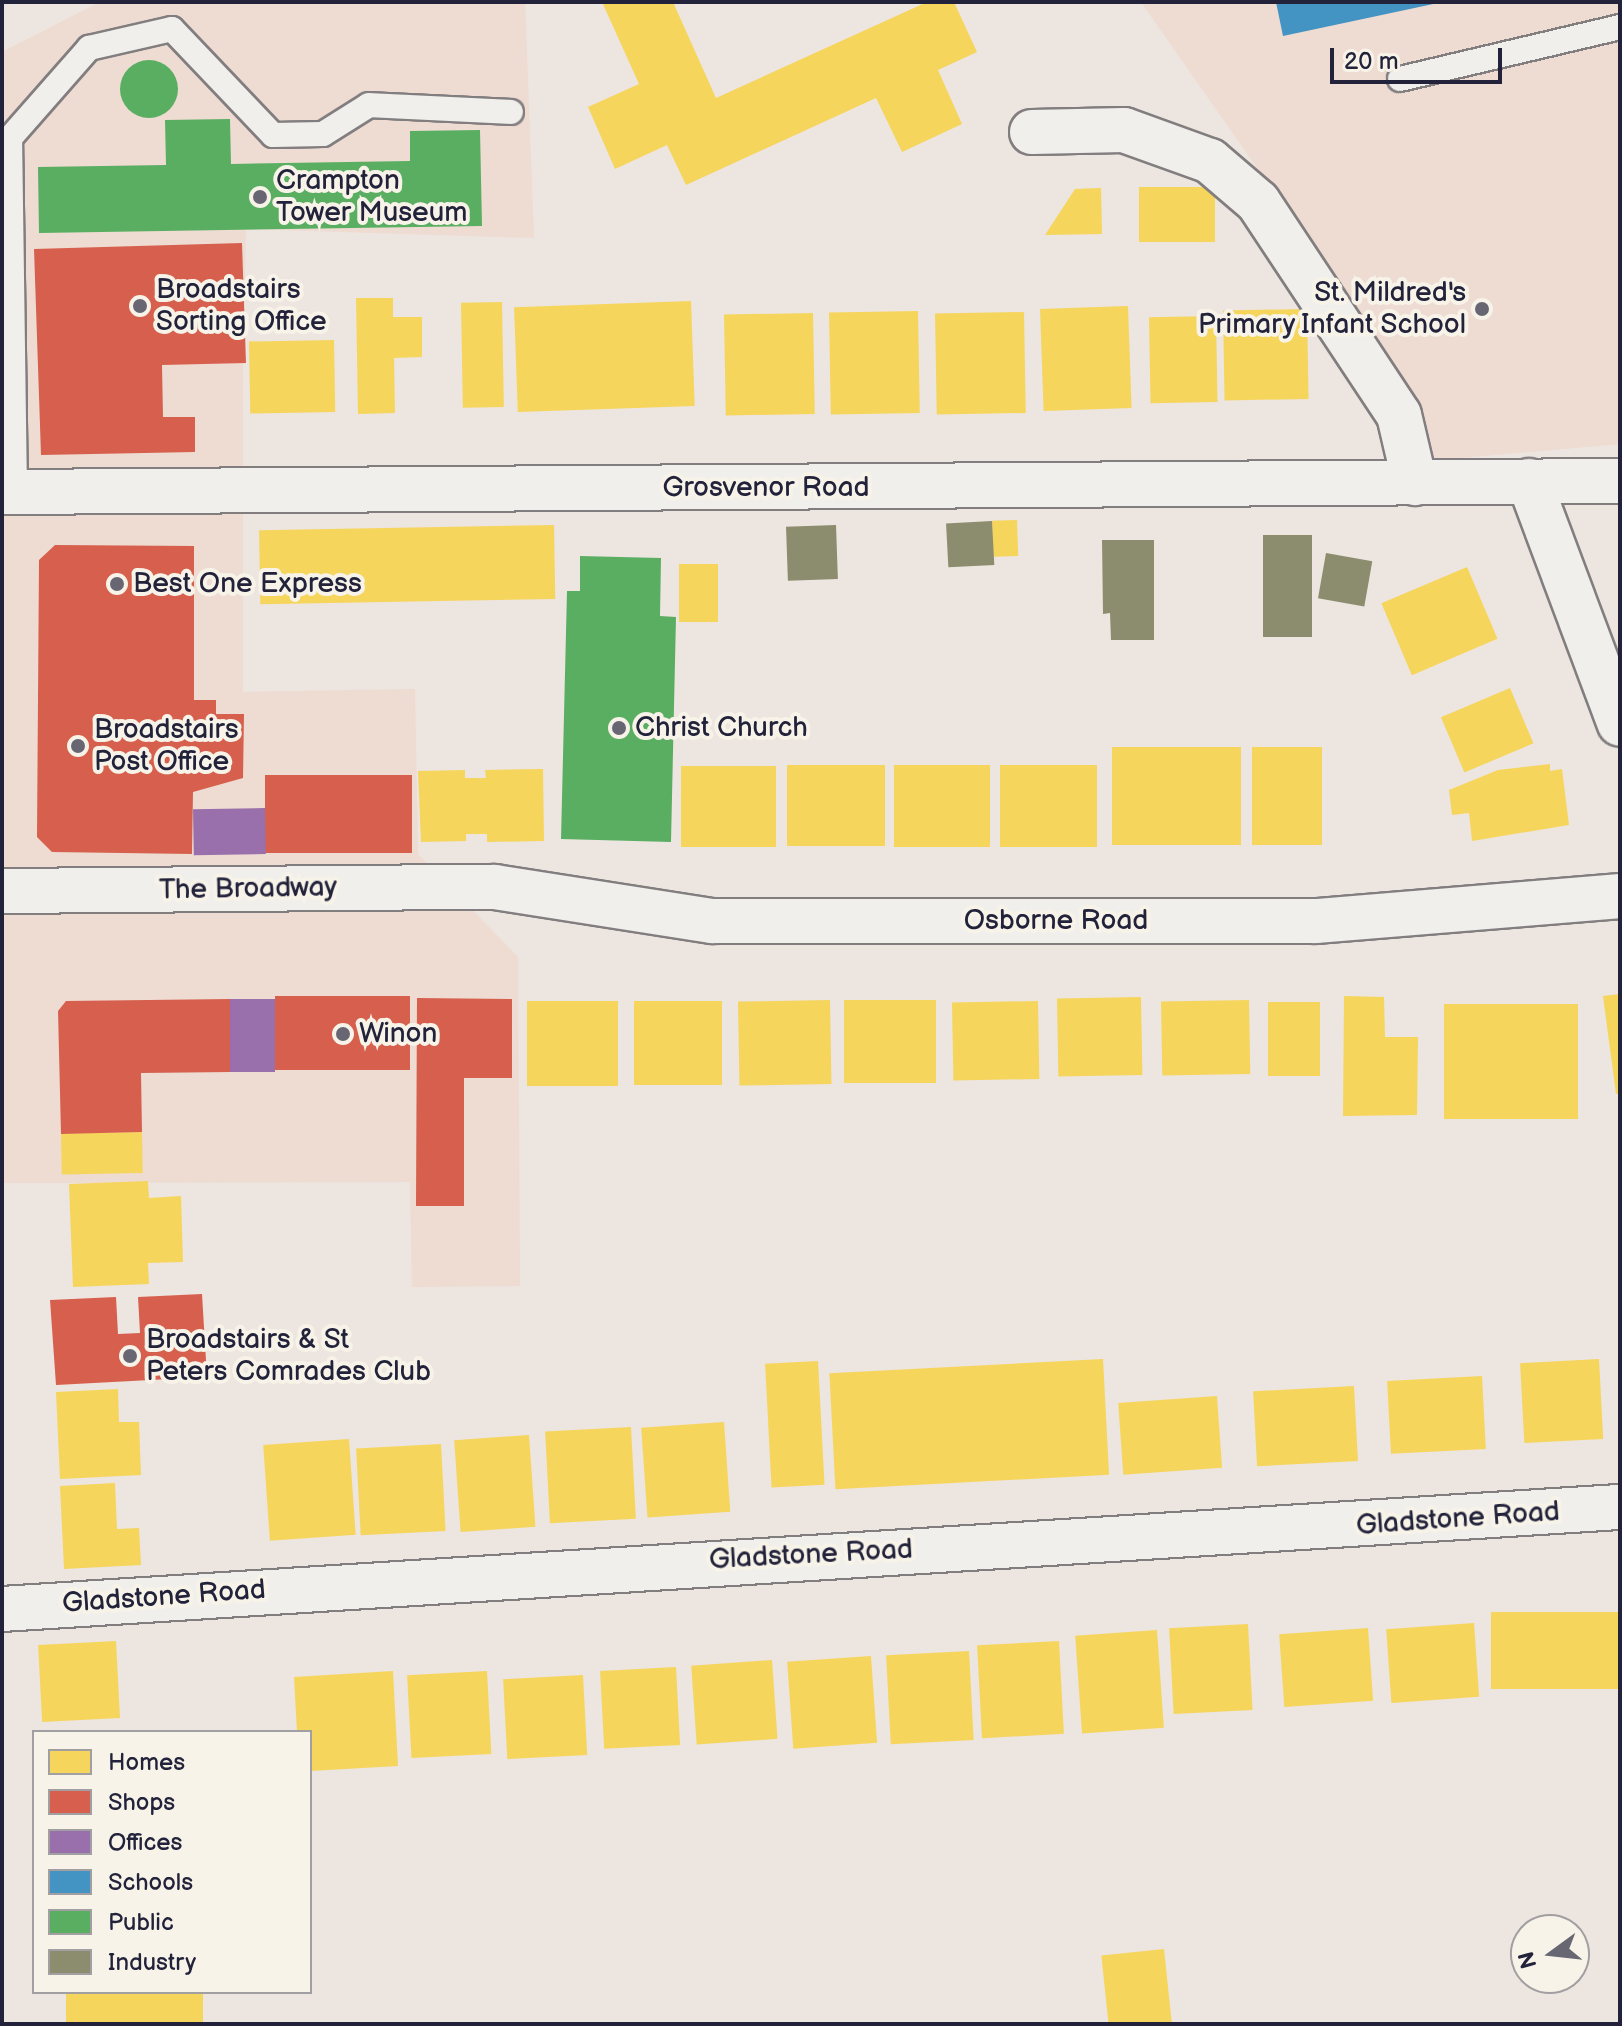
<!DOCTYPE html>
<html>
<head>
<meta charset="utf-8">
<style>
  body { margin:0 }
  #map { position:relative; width:1622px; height:2026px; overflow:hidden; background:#ede5df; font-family:"Balsamiq Sans",sans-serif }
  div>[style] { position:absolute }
  .built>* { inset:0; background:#eedbd2 }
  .homes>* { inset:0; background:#f6d55c; transform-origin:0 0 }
  .shops>* { inset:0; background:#d6604d; transform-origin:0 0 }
  .offices>* { inset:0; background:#9970ab; transform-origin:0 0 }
  .schools>* { inset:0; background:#4393c3 }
  .public>* { inset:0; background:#5aae61 }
  .round { border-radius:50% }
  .industry>* { inset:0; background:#8c8c6e; transform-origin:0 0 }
  .roads { filter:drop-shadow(2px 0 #827e80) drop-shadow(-2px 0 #827e80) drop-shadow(0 2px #827e80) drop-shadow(0 -2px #827e80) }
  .service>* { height:24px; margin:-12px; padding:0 12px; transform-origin:12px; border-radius:12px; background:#f1efeb }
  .minor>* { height:44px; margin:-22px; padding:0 22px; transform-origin:22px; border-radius:22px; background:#f1efeb }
  .dots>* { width:22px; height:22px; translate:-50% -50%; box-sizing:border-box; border:4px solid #f7f3e8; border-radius:50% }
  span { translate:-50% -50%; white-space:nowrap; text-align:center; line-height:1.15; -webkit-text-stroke:8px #f7f3e8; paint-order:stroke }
  .poi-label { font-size:28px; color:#22223b }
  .left { translate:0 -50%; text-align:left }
  .right { translate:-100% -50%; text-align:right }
  .street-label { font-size:28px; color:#22223b }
  .frame { position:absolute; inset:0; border:4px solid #22223b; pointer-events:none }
  .legend { position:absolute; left:32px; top:1730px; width:280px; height:264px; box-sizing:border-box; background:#f7f3e8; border:2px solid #a29fa3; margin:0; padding:10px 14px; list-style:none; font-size:24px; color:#22223b }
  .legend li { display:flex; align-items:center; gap:16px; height:40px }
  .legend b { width:40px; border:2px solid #a29fa3 }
  .north { position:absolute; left:1510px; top:1914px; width:80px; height:80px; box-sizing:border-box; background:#f7f3e8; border:2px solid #a29fa3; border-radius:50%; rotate:255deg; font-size:22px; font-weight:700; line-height:32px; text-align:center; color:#22223b }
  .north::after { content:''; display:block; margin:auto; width:28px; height:36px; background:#696674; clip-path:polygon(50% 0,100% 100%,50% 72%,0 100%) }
  .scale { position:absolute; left:1330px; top:48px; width:172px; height:36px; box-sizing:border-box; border:4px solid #22223b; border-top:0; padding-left:10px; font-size:24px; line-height:28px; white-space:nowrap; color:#22223b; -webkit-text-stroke:6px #f7f3e8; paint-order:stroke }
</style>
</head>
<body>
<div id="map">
  <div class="built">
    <i style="clip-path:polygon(100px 2px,525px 2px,534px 238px,246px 229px,243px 363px,243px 692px,415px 689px,418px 854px,518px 957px,520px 1286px,412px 1287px,410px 1182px,2px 1183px,2px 52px)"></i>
    <i style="clip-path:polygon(1141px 2px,1620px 2px,1620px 444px,1437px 460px,1262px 175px)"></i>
  </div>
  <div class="homes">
    <i style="clip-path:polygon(602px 2px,673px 2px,716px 98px,927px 2px,954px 2px,977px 52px,938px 70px,962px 124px,902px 152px,876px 98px,686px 185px,667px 145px,615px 169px,588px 107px,639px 84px)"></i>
    <i style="left:1215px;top:187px;width:55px;height:76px;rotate:90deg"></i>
    <i style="clip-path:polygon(1101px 188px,1102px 234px,1045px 235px,1075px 189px)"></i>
    <i style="clip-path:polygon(356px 298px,393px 298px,393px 317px,422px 317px,422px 357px,394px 358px,395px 413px,358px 414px)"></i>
    <i style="left:691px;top:301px;width:105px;height:177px;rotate:88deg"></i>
    <i style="left:502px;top:302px;width:105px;height:41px;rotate:89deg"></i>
    <i style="left:1128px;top:306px;width:102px;height:88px;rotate:88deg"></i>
    <i style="left:1307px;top:309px;width:90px;height:84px;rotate:89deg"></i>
    <i style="left:918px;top:311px;width:102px;height:89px;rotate:89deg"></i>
    <i style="left:1024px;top:312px;width:101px;height:89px;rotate:89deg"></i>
    <i style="left:813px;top:313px;width:101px;height:89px;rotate:89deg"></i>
    <i style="left:1216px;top:316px;width:86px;height:67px;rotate:89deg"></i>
    <i style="left:334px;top:340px;width:72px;height:85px;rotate:89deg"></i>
    <i style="left:1017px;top:520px;width:36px;height:25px;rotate:88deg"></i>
    <i style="left:554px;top:525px;width:74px;height:295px;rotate:89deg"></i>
    <i style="left:679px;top:564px;width:39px;height:58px"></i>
    <i style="left:1467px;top:567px;width:78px;height:93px;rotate:67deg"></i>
    <i style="left:1510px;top:688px;width:60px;height:75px;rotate:67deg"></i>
    <i style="left:1112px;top:747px;width:129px;height:98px"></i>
    <i style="left:1252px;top:747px;width:70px;height:98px"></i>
    <i style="clip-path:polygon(1550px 764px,1550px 771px,1562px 769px,1569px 825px,1472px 841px,1469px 813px,1452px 815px,1449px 790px,1498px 770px)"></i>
    <i style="left:787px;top:765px;width:98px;height:81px"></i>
    <i style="left:990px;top:765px;width:82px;height:96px;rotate:90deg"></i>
    <i style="left:1000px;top:765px;width:97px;height:82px"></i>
    <i style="left:681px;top:766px;width:95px;height:81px"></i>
    <i style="clip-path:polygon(543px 769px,544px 841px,487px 842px,487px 834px,466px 834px,466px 841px,421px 842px,418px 771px,465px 770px,465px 778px,486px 778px,485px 770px)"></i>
    <i style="clip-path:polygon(1620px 994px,1620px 1094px,1616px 1094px,1603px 996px)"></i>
    <i style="clip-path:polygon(1344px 996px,1384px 997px,1385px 1037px,1418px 1037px,1417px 1115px,1343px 1116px)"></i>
    <i style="left:1141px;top:997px;width:78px;height:84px;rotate:89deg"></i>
    <i style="left:830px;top:1000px;width:84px;height:92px;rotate:89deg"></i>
    <i style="left:936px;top:1000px;width:83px;height:92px;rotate:90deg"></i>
    <i style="left:1249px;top:1000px;width:74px;height:88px;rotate:89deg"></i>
    <i style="left:527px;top:1001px;width:91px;height:85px"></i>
    <i style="left:634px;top:1001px;width:88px;height:84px"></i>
    <i style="left:1038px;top:1001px;width:78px;height:86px;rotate:89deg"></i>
    <i style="left:1268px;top:1002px;width:52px;height:74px"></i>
    <i style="left:1444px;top:1004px;width:134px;height:115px"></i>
    <i style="left:142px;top:1132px;width:41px;height:81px;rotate:89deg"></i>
    <i style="clip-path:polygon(148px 1181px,149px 1198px,181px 1196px,183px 1262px,148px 1263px,149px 1284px,73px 1287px,69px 1184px)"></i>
    <i style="left:1103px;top:1359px;width:116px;height:274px;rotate:87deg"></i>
    <i style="left:1599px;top:1359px;width:80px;height:79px;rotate:87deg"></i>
    <i style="left:818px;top:1361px;width:124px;height:53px;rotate:87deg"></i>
    <i style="left:1482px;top:1376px;width:73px;height:95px;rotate:87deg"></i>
    <i style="left:1354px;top:1386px;width:75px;height:101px;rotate:87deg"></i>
    <i style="clip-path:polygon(118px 1389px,119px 1422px,139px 1422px,141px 1475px,60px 1479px,56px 1392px)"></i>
    <i style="left:1217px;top:1396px;width:72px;height:99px;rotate:86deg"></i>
    <i style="left:724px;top:1422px;width:90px;height:83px;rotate:86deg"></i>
    <i style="left:631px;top:1427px;width:92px;height:86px;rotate:87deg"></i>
    <i style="left:529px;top:1435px;width:92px;height:75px;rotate:86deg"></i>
    <i style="left:349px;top:1439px;width:96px;height:86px;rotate:86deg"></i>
    <i style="left:441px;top:1444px;width:87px;height:85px;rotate:87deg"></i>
    <i style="clip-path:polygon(115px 1483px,117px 1529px,139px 1528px,141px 1565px,64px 1569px,60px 1486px)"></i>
    <i style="left:1620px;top:1612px;width:77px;height:129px;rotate:90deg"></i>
    <i style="left:1474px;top:1623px;width:74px;height:88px;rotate:86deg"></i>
    <i style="left:1248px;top:1624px;width:86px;height:79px;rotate:87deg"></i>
    <i style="left:1368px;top:1628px;width:73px;height:89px;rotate:86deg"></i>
    <i style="left:1157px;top:1630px;width:98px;height:82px;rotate:86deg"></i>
    <i style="left:116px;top:1641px;width:77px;height:78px;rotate:87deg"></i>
    <i style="left:1059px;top:1641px;width:93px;height:82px;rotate:87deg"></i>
    <i style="left:969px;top:1651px;width:89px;height:83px;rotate:87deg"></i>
    <i style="left:871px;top:1656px;width:87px;height:84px;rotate:86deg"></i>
    <i style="left:772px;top:1660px;width:79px;height:81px;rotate:86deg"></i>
    <i style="left:676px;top:1667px;width:78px;height:76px;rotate:87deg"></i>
    <i style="clip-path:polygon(393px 1671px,398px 1766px,310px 1771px,310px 1732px,297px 1732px,294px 1677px)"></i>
    <i style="left:487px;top:1671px;width:83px;height:80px;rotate:87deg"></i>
    <i style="left:583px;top:1675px;width:80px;height:80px;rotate:87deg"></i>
    <i style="left:1164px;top:1949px;width:75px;height:63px;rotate:84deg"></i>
    <i style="left:66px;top:1992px;width:137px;height:32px"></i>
  </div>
  <div class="shops">
    <i style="clip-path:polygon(242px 243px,246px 363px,162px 365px,163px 417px,195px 417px,195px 452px,41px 455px,34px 249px)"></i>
    <i style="clip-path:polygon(55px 545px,194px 546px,194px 700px,216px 700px,216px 714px,244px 714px,243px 778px,193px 792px,192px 854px,52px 852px,37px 837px,39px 560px)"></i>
    <i style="left:412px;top:775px;width:78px;height:147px;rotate:90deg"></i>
    <i style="left:410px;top:996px;width:74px;height:135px;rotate:90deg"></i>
    <i style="clip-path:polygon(417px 998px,512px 999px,512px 1078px,464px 1078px,464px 1206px,416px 1206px)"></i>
    <i style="clip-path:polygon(230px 999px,231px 1072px,141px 1073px,142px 1132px,61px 1134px,58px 1011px,66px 1001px)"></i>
    <i style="clip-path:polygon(202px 1294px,207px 1377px,56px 1385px,50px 1300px,116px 1297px,118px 1334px,140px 1333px,138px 1297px)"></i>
  </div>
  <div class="offices">
    <i style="left:265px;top:808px;width:46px;height:72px;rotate:89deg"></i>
    <i style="left:230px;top:999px;width:45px;height:73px"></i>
  </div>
  <div class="schools">
    <i style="clip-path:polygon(1276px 2px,1438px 2px,1438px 3px,1283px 36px)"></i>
  </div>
  <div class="public">
    <i class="round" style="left:120px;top:60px;width:58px;height:58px"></i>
    <i style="clip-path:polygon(230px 119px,231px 164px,410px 161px,410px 131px,480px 130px,482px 226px,39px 233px,38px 167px,166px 165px,165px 120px)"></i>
    <i style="clip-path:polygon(580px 556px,661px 558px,660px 616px,676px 617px,671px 842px,561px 839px,567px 591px,580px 591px)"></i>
  </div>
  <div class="industry">
    <i style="left:992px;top:521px;width:44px;height:46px;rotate:87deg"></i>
    <i style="left:836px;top:525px;width:54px;height:50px;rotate:88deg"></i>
    <i style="left:1263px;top:535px;width:49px;height:102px"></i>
    <i style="clip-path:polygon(1102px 540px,1154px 540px,1154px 640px,1111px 640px,1110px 613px,1103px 614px)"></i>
    <i style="left:1326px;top:553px;width:47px;height:46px;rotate:10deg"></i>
  </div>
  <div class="roads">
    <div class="service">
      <i style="left:1400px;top:79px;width:226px;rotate:-13.3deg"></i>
      <i style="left:15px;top:492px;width:354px;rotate:-90.8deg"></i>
      <i style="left:10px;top:138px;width:120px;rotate:-48.7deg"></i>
      <i style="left:89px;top:48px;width:85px;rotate:-12.9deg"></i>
      <i style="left:172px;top:29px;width:146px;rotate:46.4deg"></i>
      <i style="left:273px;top:135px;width:50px;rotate:-1.1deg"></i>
      <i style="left:323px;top:134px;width:54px;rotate:-32.2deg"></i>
      <i style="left:369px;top:105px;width:142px;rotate:2.8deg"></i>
    </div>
    <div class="minor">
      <i style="left:1032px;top:132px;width:92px;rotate:-1.2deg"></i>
      <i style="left:1124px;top:130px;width:91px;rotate:19.8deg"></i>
      <i style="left:1210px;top:161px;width:63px;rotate:40.5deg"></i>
      <i style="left:1258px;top:202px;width:255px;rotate:56.5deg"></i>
      <i style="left:1399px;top:415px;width:70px;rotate:76.8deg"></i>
      <i style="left:1529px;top:481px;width:259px;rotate:69.5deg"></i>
      <i style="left:2px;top:492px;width:1618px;rotate:-0.39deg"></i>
      <i style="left:2px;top:891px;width:492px;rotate:-0.5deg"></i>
      <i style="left:494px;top:887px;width:221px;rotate:8.9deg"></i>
      <i style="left:712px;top:921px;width:604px"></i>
      <i style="left:1316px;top:921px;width:305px;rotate:-4.7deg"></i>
      <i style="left:2px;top:1609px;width:1621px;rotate:-3.61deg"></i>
    </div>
  </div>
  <div class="dots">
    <i style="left:260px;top:197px;background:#696674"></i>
    <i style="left:140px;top:306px;background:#696674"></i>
    <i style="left:1482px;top:309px;background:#696674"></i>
    <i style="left:117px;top:584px;background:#696674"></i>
    <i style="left:619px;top:728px;background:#696674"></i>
    <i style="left:78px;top:746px;background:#696674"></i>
    <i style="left:343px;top:1034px;background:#696674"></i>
    <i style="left:130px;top:1356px;background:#696674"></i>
  </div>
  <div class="poi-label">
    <span class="left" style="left:276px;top:197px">Crampton<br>Tower Museum</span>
    <span class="left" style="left:156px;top:306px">Broadstairs<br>Sorting Office</span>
    <span class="right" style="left:1466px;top:309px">St. Mildred's<br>Primary Infant School</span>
    <span class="left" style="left:133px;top:584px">Best One Express</span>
    <span class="left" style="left:635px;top:728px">Christ Church</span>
    <span class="left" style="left:94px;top:746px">Broadstairs<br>Post Office</span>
    <span class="left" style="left:359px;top:1034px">Winon</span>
    <span class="left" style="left:146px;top:1356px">Broadstairs &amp; St<br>Peters Comrades Club</span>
  </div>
  <div class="street-label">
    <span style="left:766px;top:488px">Grosvenor Road</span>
    <span style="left:248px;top:889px;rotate:-1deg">The Broadway</span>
    <span style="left:1056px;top:921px">Osborne Road</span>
    <span style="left:1458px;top:1519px;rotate:-4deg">Gladstone Road</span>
    <span style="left:811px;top:1555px;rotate:-3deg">Gladstone Road</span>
    <span style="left:164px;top:1597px;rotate:-4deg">Gladstone Road</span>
  </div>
  <div class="frame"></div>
  <ul class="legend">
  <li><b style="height:22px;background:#f6d55c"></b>Homes</li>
  <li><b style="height:22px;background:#d6604d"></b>Shops</li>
  <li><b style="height:22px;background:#9970ab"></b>Offices</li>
  <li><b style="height:22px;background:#4393c3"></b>Schools</li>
  <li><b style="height:22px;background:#5aae61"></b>Public</li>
  <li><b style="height:22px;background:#8c8c6e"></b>Industry</li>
  </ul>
  <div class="north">N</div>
  <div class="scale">20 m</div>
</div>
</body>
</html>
